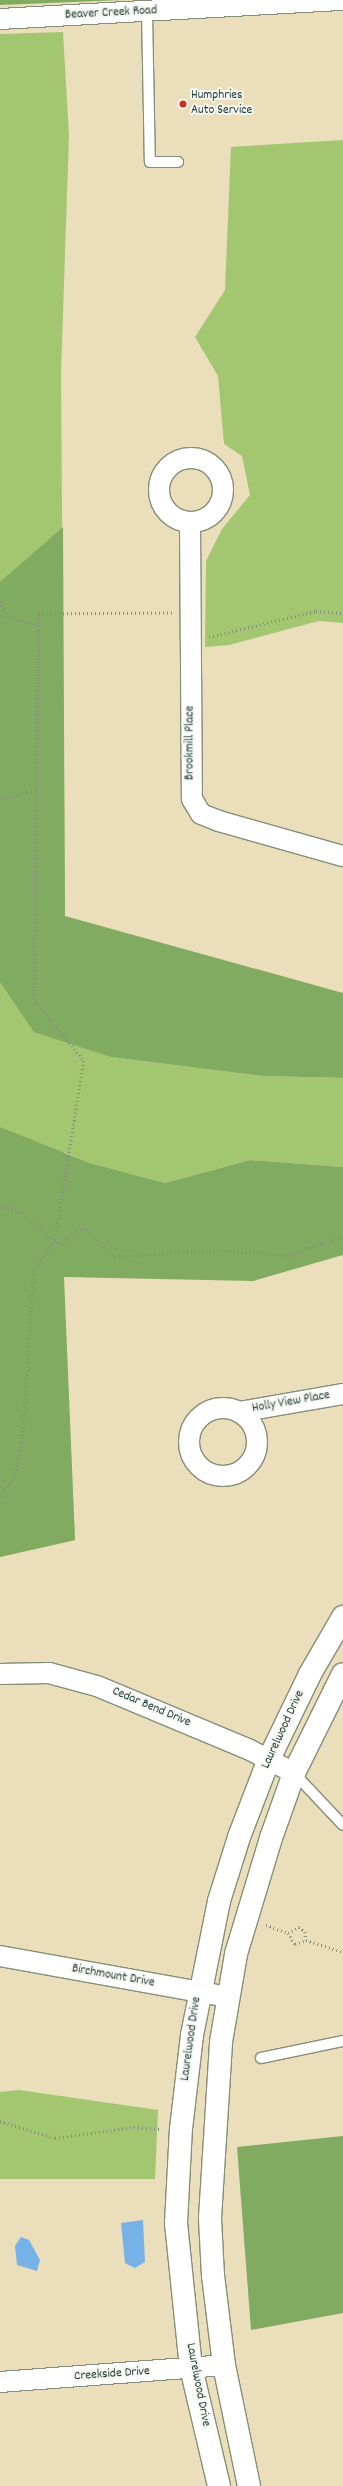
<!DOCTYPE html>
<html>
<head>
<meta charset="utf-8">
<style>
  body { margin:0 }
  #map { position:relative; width:343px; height:2486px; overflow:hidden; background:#ebdebb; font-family:Dekko,sans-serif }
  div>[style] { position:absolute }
  .green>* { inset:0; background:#a3c670 }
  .forest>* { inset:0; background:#82ab62 }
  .water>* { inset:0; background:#76b1e7 }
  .path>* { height:2.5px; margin-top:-1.25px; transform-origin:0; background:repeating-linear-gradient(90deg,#858e78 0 1px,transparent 0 4px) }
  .roads { filter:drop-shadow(1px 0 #858e78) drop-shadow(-1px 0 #858e78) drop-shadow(0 1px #858e78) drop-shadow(0 -1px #858e78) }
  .service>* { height:10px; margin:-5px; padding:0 5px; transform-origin:5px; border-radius:5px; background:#fff }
  .minor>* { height:20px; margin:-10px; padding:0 10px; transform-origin:10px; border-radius:10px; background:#fff }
  .minor>.ring { margin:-10px; padding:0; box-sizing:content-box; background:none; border:20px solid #fff; border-radius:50% }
  .tertiary>* { height:22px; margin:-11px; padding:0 11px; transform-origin:11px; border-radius:11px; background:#fff }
  .dots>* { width:11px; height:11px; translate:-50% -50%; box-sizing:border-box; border:2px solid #f6f6f2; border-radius:50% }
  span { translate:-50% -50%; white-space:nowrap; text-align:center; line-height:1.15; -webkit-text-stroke:4px #f6f6f2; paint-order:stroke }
  .street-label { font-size:13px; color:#1f3d34 }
  .poi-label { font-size:13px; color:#1f3d34 }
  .left { translate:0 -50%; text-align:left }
</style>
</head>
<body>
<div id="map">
  <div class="green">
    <i style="clip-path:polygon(63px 32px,69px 135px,61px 373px,65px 916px,111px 1057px,263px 1076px,343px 1078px,343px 1167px,250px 1160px,165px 1183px,90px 1163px,64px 1152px,63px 1277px,75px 1540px,0 1557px,0 34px)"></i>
    <i style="clip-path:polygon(343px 140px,343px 623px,319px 621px,229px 645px,205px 647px,206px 561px,222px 529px,250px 495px,242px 456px,224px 444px,218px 376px,195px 337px,225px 290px,231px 147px)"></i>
    <i style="clip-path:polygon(19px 2090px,158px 2110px,155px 2179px,0 2179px,0 2092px)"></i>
  </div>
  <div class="forest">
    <i style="clip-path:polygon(0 0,122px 0,0 5px)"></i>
    <i style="clip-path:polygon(63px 527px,65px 916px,343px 993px,343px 1078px,263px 1076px,111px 1057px,34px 1032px,0 982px,0 582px)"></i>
    <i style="clip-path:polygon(0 1127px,90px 1163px,165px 1183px,250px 1160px,343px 1167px,343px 1255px,253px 1281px,64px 1277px,75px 1540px,0 1557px)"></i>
    <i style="clip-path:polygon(343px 2136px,343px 2313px,251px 2330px,237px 2147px)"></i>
  </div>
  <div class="water">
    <i style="clip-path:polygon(143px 2220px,145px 2262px,135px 2268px,125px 2263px,121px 2223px)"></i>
    <i style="clip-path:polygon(21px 2237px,29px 2240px,40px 2260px,37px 2271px,17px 2265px,15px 2246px)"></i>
  </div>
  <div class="path">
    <i style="left:0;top:602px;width:16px;rotate:63deg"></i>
    <i style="left:7px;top:616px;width:33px;rotate:16deg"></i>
    <i style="left:172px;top:613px;width:133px;rotate:179.6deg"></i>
    <i style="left:39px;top:614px;width:385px;rotate:90.7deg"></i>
    <i style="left:34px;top:999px;width:80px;rotate:51.1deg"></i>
    <i style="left:84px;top:1061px;width:181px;rotate:99.2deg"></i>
    <i style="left:55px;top:1240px;width:6px;rotate:31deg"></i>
    <i style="left:60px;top:1243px;width:28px;rotate:-35deg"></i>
    <i style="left:83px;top:1227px;width:44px;rotate:43.2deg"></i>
    <i style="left:115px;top:1257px;width:94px;rotate:-4.3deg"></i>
    <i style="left:209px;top:1250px;width:81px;rotate:3.5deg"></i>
    <i style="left:290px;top:1255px;width:56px;rotate:-19.7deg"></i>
    <i style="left:209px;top:637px;width:110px;rotate:-13.7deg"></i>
    <i style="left:316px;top:611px;width:27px;rotate:4deg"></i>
    <i style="left:0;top:799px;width:38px;rotate:-14deg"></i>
    <i style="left:0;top:1206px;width:20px;rotate:15deg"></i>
    <i style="left:19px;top:1211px;width:46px;rotate:38.9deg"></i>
    <i style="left:55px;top:1240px;width:37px;rotate:124deg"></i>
    <i style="left:34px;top:1271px;width:167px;rotate:93.8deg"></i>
    <i style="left:23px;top:1438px;width:40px;rotate:102deg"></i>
    <i style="left:15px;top:1477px;width:25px;rotate:127deg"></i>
    <i style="left:266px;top:1925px;width:23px;rotate:20deg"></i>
    <i style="left:288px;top:1933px;width:13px;rotate:58deg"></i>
    <i style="left:295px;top:1944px;width:12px;rotate:-20deg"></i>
    <i style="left:288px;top:1933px;width:13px;rotate:-29deg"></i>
    <i style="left:299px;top:1927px;width:8px;rotate:40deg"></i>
    <i style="left:305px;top:1932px;width:8px;rotate:83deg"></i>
    <i style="left:306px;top:1940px;width:39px;rotate:18deg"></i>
    <i style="left:0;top:2121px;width:58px;rotate:17.2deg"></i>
    <i style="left:55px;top:2138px;width:80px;rotate:-7.9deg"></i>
    <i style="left:134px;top:2127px;width:28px;rotate:4deg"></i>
  </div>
  <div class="roads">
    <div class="service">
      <i style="left:147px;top:12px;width:150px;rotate:88.9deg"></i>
      <i style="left:150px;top:162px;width:28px"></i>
      <i style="left:294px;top:1773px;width:71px;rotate:46.7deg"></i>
      <i style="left:261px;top:2058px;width:84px;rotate:-11.7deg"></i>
    </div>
    <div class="minor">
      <i style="left:0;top:19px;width:342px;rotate:-3.2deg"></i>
      <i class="ring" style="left:159px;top:458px;width:44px;height:44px"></i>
      <i style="left:190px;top:522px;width:277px;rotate:89.6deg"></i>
      <i style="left:192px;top:799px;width:17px;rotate:59deg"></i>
      <i style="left:201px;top:814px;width:19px;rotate:21deg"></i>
      <i style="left:219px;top:821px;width:129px;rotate:15.8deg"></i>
      <i class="ring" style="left:189px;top:1408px;width:48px;height:48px"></i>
      <i style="left:239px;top:1412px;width:106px;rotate:-9.8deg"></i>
      <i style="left:0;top:1674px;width:49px;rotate:-1.2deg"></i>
      <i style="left:49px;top:1673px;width:50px;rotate:15.2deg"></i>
      <i style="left:97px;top:1686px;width:166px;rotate:22.7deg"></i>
      <i style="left:250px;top:1750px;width:50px;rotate:27.6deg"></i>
      <i style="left:0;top:1956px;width:231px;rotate:10.2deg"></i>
      <i style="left:0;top:2382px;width:225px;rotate:-4.3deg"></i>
    </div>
    <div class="tertiary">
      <i style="left:219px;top:2486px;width:121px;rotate:-103.3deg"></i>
      <i style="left:191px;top:2368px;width:146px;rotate:-95.9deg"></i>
      <i style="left:176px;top:2223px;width:94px;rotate:-87deg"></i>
      <i style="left:181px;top:2129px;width:95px;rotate:-83.3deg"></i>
      <i style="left:192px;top:2035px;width:137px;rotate:-78.6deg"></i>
      <i style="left:219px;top:1901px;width:67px;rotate:-72.6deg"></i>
      <i style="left:239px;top:1837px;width:84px;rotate:-69deg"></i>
      <i style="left:269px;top:1759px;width:94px;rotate:-64.2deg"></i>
      <i style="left:310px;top:1674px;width:66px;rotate:-59.9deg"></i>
      <i style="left:249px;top:2486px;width:124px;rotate:-101.7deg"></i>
      <i style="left:224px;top:2365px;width:90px;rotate:-97deg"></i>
      <i style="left:213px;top:2276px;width:58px;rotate:-93deg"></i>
      <i style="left:210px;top:2218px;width:176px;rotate:-86.4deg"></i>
      <i style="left:221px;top:2042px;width:89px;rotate:-80.3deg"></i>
      <i style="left:236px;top:1954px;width:121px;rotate:-73.2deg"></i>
      <i style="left:271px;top:1838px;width:69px;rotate:-70.5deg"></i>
      <i style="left:294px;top:1773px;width:110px;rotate:-63.7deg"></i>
    </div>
  </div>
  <div class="dots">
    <i style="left:183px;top:104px;background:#c8321e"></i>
  </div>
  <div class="street-label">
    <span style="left:111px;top:14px;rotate:-3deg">Beaver Creek Road</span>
    <span style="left:191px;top:743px;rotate:-90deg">Brookmill Place</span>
    <span style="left:291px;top:1403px;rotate:-10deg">Holly View Place</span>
    <span style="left:151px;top:1708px;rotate:23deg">Cedar Bend Drive</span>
    <span style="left:284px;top:1730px;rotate:-65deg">Laurelwood Drive</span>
    <span style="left:113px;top:1977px;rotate:10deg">Birchmount Drive</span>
    <span style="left:192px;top:2039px;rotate:-82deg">Laurelwood Drive</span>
    <span style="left:112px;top:2375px;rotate:-4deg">Creekside Drive</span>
    <span style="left:197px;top:2385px;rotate:79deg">Laurelwood Drive</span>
  </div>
  <div class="poi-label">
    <span class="left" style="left:191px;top:104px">Humphries<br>Auto Service</span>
  </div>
</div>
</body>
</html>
